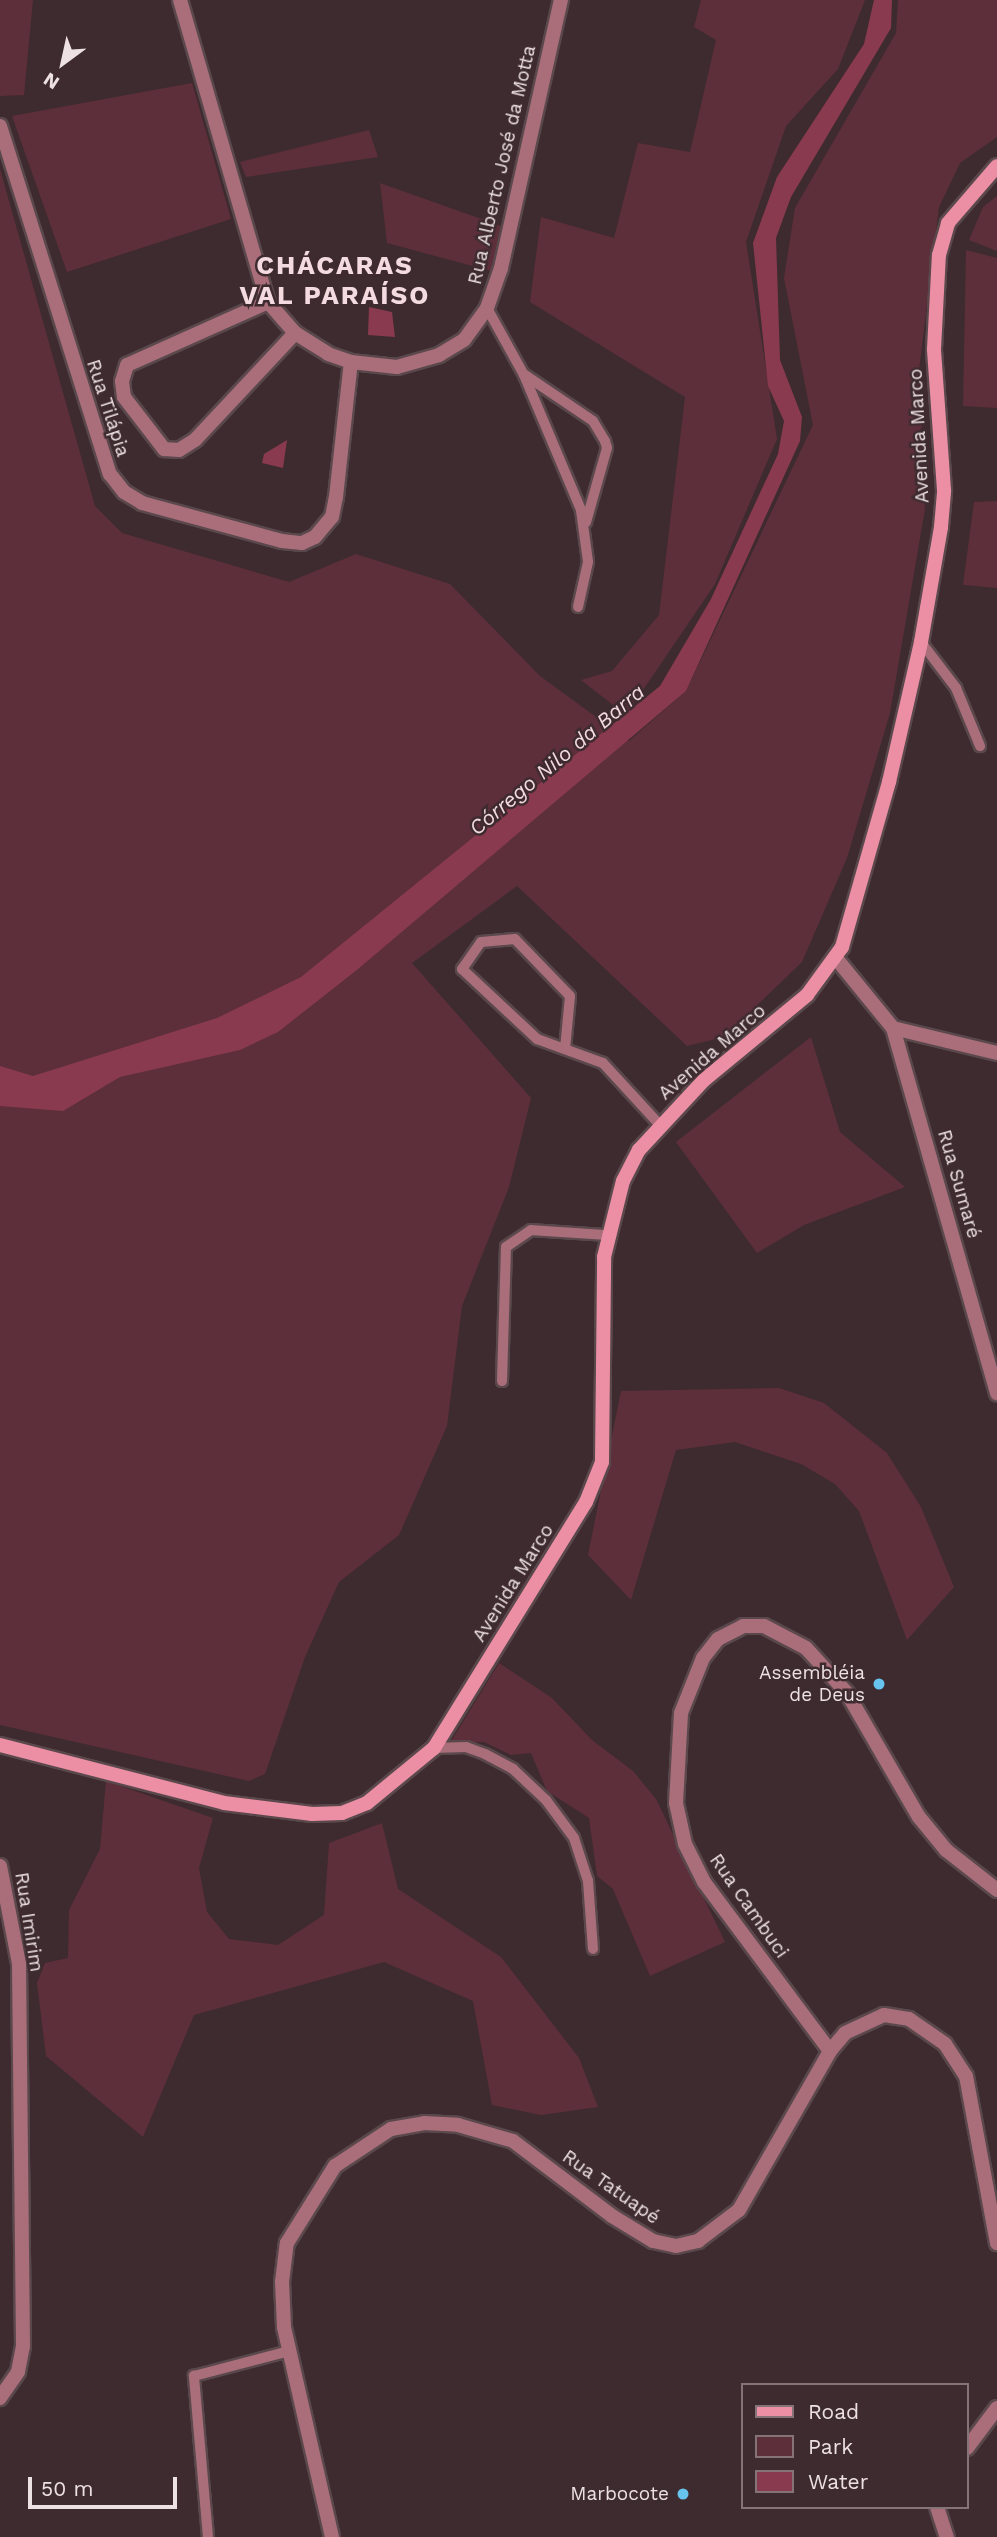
<!DOCTYPE html>
<html>
<head>
<meta charset="utf-8">
<style>
  body { margin:0 }
  #map { position:relative; width:997px; height:2537px; overflow:hidden; background:#3e2b2f; font-family:"Work Sans",sans-serif }
  div>[style] { position:absolute }
  .green>* { inset:0; background:#5d2f3a }
  .water>* { inset:0; background:#893a4f }
  .roads { filter:drop-shadow(2px 0 #5a484c) drop-shadow(-2px 0 #5a484c) drop-shadow(0 2px #5a484c) drop-shadow(0 -2px #5a484c) }
  .service>* { height:10px; margin:-5px; padding:0 5px; transform-origin:5px; border-radius:5px; background:#a96e7a }
  .minor>* { height:14px; margin:-7px; padding:0 7px; transform-origin:7px; border-radius:7px; background:#a96e7a }
  .secondary>* { height:14px; margin:-7px; padding:0 7px; transform-origin:7px; border-radius:7px; background:#ed8fa4 }
  .dots>* { width:19px; height:19px; translate:-50% -50%; box-sizing:border-box; border:4px solid #3e2b2f; border-radius:50% }
  span { translate:-50% -50%; white-space:nowrap; text-align:center; line-height:1.15; -webkit-text-stroke:5px #3e2b2f; paint-order:stroke }
  .street-label { font-size:19px; color:#ede1e3 }
  .poi-label { font-size:19px; color:#ede1e3 }
  .right { translate:-100% -50%; text-align:right }
  .water-label { font-size:21px; color:#f4dbdf; font-style:italic }
  .district-label { font-size:26px; color:#f4dbdf; font-weight:700; letter-spacing:2px }
  .legend { position:absolute; left:741px; top:2383px; width:228px; height:126px; box-sizing:border-box; background:#3e2b2f; border:2px solid #847477; margin:0; padding:9px 12px; list-style:none; font-size:21px; color:#ede1e3 }
  .legend li { display:flex; align-items:center; gap:14px; height:35px }
  .legend b { width:35px; border:2px solid #847477 }
  .north { position:absolute; left:28px; top:28px; width:70px; height:70px; -webkit-text-stroke:5px #3e2b2f; paint-order:stroke; rotate:213deg; font-size:19px; font-weight:700; line-height:28px; text-align:center; color:#ede1e3 }
  .north::after { content:''; display:block; margin:auto; width:24px; height:32px; background:#ede1e3; clip-path:polygon(50% 0,100% 100%,50% 72%,0 100%) }
  .scale { position:absolute; left:28px; top:2477px; width:149px; height:32px; box-sizing:border-box; border:4px solid #ede1e3; border-top:0; padding-left:9px; font-size:21px; line-height:24px; white-space:nowrap; color:#ede1e3; -webkit-text-stroke:5px #3e2b2f; paint-order:stroke }
</style>
</head>
<body>
<div id="map">
  <div class="green">
    <i style="clip-path:polygon(0 0,33px 0,24px 95px,0 96px)"></i>
    <i style="clip-path:polygon(701px 0,865px 0,838px 69px,786px 126px,746px 242px,777px 439px,715px 584px,626px 715px,581px 680px,612px 671px,659px 615px,685px 397px,530px 302px,541px 217px,614px 238px,638px 143px,690px 152px,716px 40px,694px 27px)"></i>
    <i style="clip-path:polygon(898px 0,997px 0,997px 137px,960px 163px,939px 207px,919px 370px,925px 509px,890px 713px,847px 858px,802px 962px,724px 1037px,687px 1046px,517px 886px,412px 963px,531px 1098px,509px 1187px,462px 1306px,447px 1426px,399px 1535px,339px 1582px,305px 1657px,265px 1774px,249px 1781px,0 1725px,0 169px,95px 506px,122px 533px,289px 582px,356px 554px,450px 584px,540px 676px,629px 741px,686px 691px,813px 425px,784px 278px,795px 208px,896px 33px)"></i>
    <i style="clip-path:polygon(192px 83px,231px 219px,67px 272px,12px 116px)"></i>
    <i style="clip-path:polygon(369px 130px,378px 157px,246px 177px,240px 162px)"></i>
    <i style="clip-path:polygon(380px 183px,501px 226px,491px 271px,387px 243px)"></i>
    <i style="clip-path:polygon(997px 196px,997px 251px,969px 240px,983px 207px)"></i>
    <i style="clip-path:polygon(966px 250px,997px 258px,997px 408px,963px 406px)"></i>
    <i style="clip-path:polygon(997px 501px,997px 588px,963px 585px,974px 502px)"></i>
    <i style="clip-path:polygon(811px 1037px,840px 1132px,905px 1187px,804px 1225px,757px 1253px,676px 1142px)"></i>
    <i style="clip-path:polygon(779px 1388px,824px 1403px,887px 1453px,921px 1507px,954px 1587px,907px 1640px,859px 1511px,835px 1484px,801px 1464px,735px 1442px,676px 1450px,631px 1600px,588px 1555px,621px 1391px)"></i>
    <i style="clip-path:polygon(499px 1663px,552px 1698px,592px 1740px,633px 1771px,656px 1799px,725px 1942px,650px 1976px,613px 1889px,597px 1876px,589px 1818px,547px 1791px,531px 1753px,511px 1755px,484px 1742px,450px 1743px)"></i>
    <i style="clip-path:polygon(106px 1781px,213px 1818px,199px 1868px,207px 1912px,229px 1939px,278px 1945px,324px 1915px,329px 1843px,382px 1823px,398px 1889px,501px 1957px,579px 2058px,598px 2107px,541px 2115px,492px 2105px,473px 2001px,384px 1962px,194px 2015px,143px 2137px,46px 2056px,37px 1983px,45px 1963px,68px 1958px,69px 1910px,100px 1849px)"></i>
  </div>
  <div class="water">
    <i style="clip-path:polygon(874px 0,892px 0,891px 28px,791px 197px,776px 238px,780px 360px,802px 417px,800px 441px,686px 691px,358px 969px,278px 1032px,240px 1050px,120px 1077px,63px 1111px,0 1106px,0 1066px,33px 1076px,217px 1018px,301px 977px,660px 686px,711px 599px,778px 454px,784px 421px,768px 386px,753px 243px,777px 177px,864px 44px)"></i>
    <i style="clip-path:polygon(369px 307px,392px 312px,395px 337px,368px 335px)"></i>
    <i style="clip-path:polygon(287px 440px,283px 468px,262px 463px,264px 454px)"></i>
  </div>
  <div class="roads">
    <div class="service">
      <i style="left:487px;top:308px;width:77px;rotate:61.1deg"></i>
      <i style="left:524px;top:375px;width:147px;rotate:67.1deg"></i>
      <i style="left:581px;top:510px;width:52px;rotate:82.3deg"></i>
      <i style="left:588px;top:562px;width:46px;rotate:102.5deg"></i>
      <i style="left:525px;top:375px;width:82px;rotate:34.1deg"></i>
      <i style="left:593px;top:421px;width:23px;rotate:59deg"></i>
      <i style="left:605px;top:441px;width:7px;rotate:74deg"></i>
      <i style="left:607px;top:448px;width:77px;rotate:105.8deg"></i>
      <i style="left:921px;top:642px;width:58px;rotate:52.7deg"></i>
      <i style="left:956px;top:688px;width:63px;rotate:67.5deg"></i>
      <i style="left:565px;top:1049px;width:53px;rotate:-84.6deg"></i>
      <i style="left:570px;top:996px;width:79px;rotate:-134deg"></i>
      <i style="left:515px;top:939px;width:34px;rotate:175deg"></i>
      <i style="left:481px;top:942px;width:33px;rotate:125deg"></i>
      <i style="left:462px;top:969px;width:103px;rotate:43deg"></i>
      <i style="left:537px;top:1039px;width:70px;rotate:20deg"></i>
      <i style="left:603px;top:1063px;width:83px;rotate:47.4deg"></i>
      <i style="left:502px;top:1381px;width:134px;rotate:-88.3deg"></i>
      <i style="left:506px;top:1247px;width:30px;rotate:-34deg"></i>
      <i style="left:531px;top:1230px;width:76px;rotate:3.8deg"></i>
      <i style="left:434px;top:1748px;width:32px;rotate:-2deg"></i>
      <i style="left:466px;top:1747px;width:20px;rotate:20deg"></i>
      <i style="left:485px;top:1754px;width:32px;rotate:28deg"></i>
      <i style="left:513px;top:1769px;width:45px;rotate:43.2deg"></i>
      <i style="left:546px;top:1800px;width:47px;rotate:53.6deg"></i>
      <i style="left:574px;top:1838px;width:45px;rotate:72deg"></i>
      <i style="left:588px;top:1881px;width:68px;rotate:85.8deg"></i>
      <i style="left:208px;top:2537px;width:162px;rotate:-95deg"></i>
      <i style="left:194px;top:2376px;width:98px;rotate:-14.7deg"></i>
    </div>
    <div class="minor">
      <i style="left:180px;top:0;width:315px;rotate:73.8deg"></i>
      <i style="left:268px;top:302px;width:41px;rotate:48.9deg"></i>
      <i style="left:295px;top:333px;width:39px;rotate:32deg"></i>
      <i style="left:328px;top:354px;width:24px;rotate:19deg"></i>
      <i style="left:351px;top:362px;width:46px;rotate:6.2deg"></i>
      <i style="left:397px;top:367px;width:44px;rotate:-15.9deg"></i>
      <i style="left:439px;top:355px;width:29px;rotate:-31deg"></i>
      <i style="left:464px;top:340px;width:39px;rotate:-54deg"></i>
      <i style="left:487px;top:308px;width:42px;rotate:-70.7deg"></i>
      <i style="left:501px;top:268px;width:275px;rotate:-77.4deg"></i>
      <i style="left:0;top:126px;width:365px;rotate:72.5deg"></i>
      <i style="left:110px;top:474px;width:23px;rotate:52deg"></i>
      <i style="left:124px;top:492px;width:21px;rotate:31deg"></i>
      <i style="left:142px;top:503px;width:145px;rotate:15.2deg"></i>
      <i style="left:282px;top:541px;width:20px;rotate:6deg"></i>
      <i style="left:302px;top:543px;width:14px;rotate:-25deg"></i>
      <i style="left:315px;top:537px;width:26px;rotate:-50deg"></i>
      <i style="left:332px;top:517px;width:20px;rotate:-79deg"></i>
      <i style="left:336px;top:497px;width:136px;rotate:-83.7deg"></i>
      <i style="left:268px;top:302px;width:154px;rotate:155.9deg"></i>
      <i style="left:127px;top:365px;width:17px;rotate:107deg"></i>
      <i style="left:122px;top:381px;width:16px;rotate:83deg"></i>
      <i style="left:124px;top:397px;width:66px;rotate:52.4deg"></i>
      <i style="left:164px;top:449px;width:15px;rotate:4deg"></i>
      <i style="left:179px;top:450px;width:19px;rotate:-32deg"></i>
      <i style="left:195px;top:440px;width:146px;rotate:-46.9deg"></i>
      <i style="left:835px;top:957px;width:92px;rotate:50.8deg"></i>
      <i style="left:893px;top:1028px;width:107px;rotate:13.5deg"></i>
      <i style="left:893px;top:1028px;width:380px;rotate:74.1deg"></i>
      <i style="left:0;top:1866px;width:100px;rotate:79deg"></i>
      <i style="left:19px;top:1964px;width:382px;rotate:89.4deg"></i>
      <i style="left:23px;top:2346px;width:26px;rotate:101deg"></i>
      <i style="left:18px;top:2372px;width:32px;rotate:125deg"></i>
      <i style="left:830px;top:2051px;width:211px;rotate:-126.7deg"></i>
      <i style="left:704px;top:1882px;width:42px;rotate:-116.6deg"></i>
      <i style="left:685px;top:1844px;width:42px;rotate:-102.4deg"></i>
      <i style="left:676px;top:1803px;width:90px;rotate:-86.8deg"></i>
      <i style="left:681px;top:1713px;width:59px;rotate:-68.2deg"></i>
      <i style="left:703px;top:1658px;width:24px;rotate:-52deg"></i>
      <i style="left:718px;top:1639px;width:28px;rotate:-27deg"></i>
      <i style="left:743px;top:1626px;width:21px"></i>
      <i style="left:764px;top:1626px;width:47px;rotate:27.6deg"></i>
      <i style="left:806px;top:1648px;width:61px;rotate:47.7deg"></i>
      <i style="left:847px;top:1693px;width:143px;rotate:59.9deg"></i>
      <i style="left:919px;top:1817px;width:43px;rotate:50.7deg"></i>
      <i style="left:946px;top:1850px;width:65px;rotate:38.1deg"></i>
      <i style="left:967px;top:2448px;width:50px;rotate:-53.1deg"></i>
      <i style="left:937px;top:2507px;width:32px;rotate:72deg"></i>
      <i style="left:332px;top:2537px;width:215px;rotate:-102.9deg"></i>
      <i style="left:284px;top:2327px;width:45px;rotate:-92.5deg"></i>
      <i style="left:282px;top:2282px;width:39px;rotate:-83deg"></i>
      <i style="left:287px;top:2243px;width:91px;rotate:-58.1deg"></i>
      <i style="left:335px;top:2166px;width:67px;rotate:-33.5deg"></i>
      <i style="left:391px;top:2129px;width:34px;rotate:-10deg"></i>
      <i style="left:424px;top:2123px;width:34px;rotate:3deg"></i>
      <i style="left:458px;top:2125px;width:57px;rotate:16.2deg"></i>
      <i style="left:513px;top:2141px;width:124px;rotate:37.1deg"></i>
      <i style="left:612px;top:2216px;width:48px;rotate:31.4deg"></i>
      <i style="left:653px;top:2241px;width:24px;rotate:12deg"></i>
      <i style="left:676px;top:2246px;width:23px;rotate:-13deg"></i>
      <i style="left:698px;top:2241px;width:51px;rotate:-37.1deg"></i>
      <i style="left:739px;top:2210px;width:183px;rotate:-60.2deg"></i>
      <i style="left:830px;top:2051px;width:23px;rotate:-50deg"></i>
      <i style="left:845px;top:2033px;width:43px;rotate:-24.8deg"></i>
      <i style="left:884px;top:2015px;width:25px;rotate:9deg"></i>
      <i style="left:909px;top:2019px;width:44px;rotate:34.8deg"></i>
      <i style="left:945px;top:2044px;width:38px;rotate:57deg"></i>
      <i style="left:966px;top:2076px;width:170px;rotate:79.5deg"></i>
    </div>
    <div class="secondary">
      <i style="left:0;top:1745px;width:231px;rotate:14.5deg"></i>
      <i style="left:224px;top:1803px;width:89px;rotate:7.1deg"></i>
      <i style="left:312px;top:1814px;width:30px;rotate:-2deg"></i>
      <i style="left:342px;top:1813px;width:27px;rotate:-22deg"></i>
      <i style="left:367px;top:1803px;width:87px;rotate:-39.4deg"></i>
      <i style="left:434px;top:1748px;width:289px;rotate:-58.3deg"></i>
      <i style="left:586px;top:1502px;width:43px;rotate:-68.2deg"></i>
      <i style="left:602px;top:1462px;width:205px;rotate:-89.4deg"></i>
      <i style="left:604px;top:1257px;width:78px;rotate:-76deg"></i>
      <i style="left:623px;top:1181px;width:35px;rotate:-63deg"></i>
      <i style="left:639px;top:1150px;width:96px;rotate:-47.1deg"></i>
      <i style="left:704px;top:1080px;width:134px;rotate:-39.5deg"></i>
      <i style="left:807px;top:995px;width:59px;rotate:-53.9deg"></i>
      <i style="left:842px;top:947px;width:172px;rotate:-74.1deg"></i>
      <i style="left:889px;top:782px;width:144px;rotate:-77.1deg"></i>
      <i style="left:921px;top:642px;width:117px;rotate:-80.1deg"></i>
      <i style="left:941px;top:527px;width:37px;rotate:-85deg"></i>
      <i style="left:944px;top:490px;width:141px;rotate:-94.1deg"></i>
      <i style="left:934px;top:349px;width:94px;rotate:-87deg"></i>
      <i style="left:939px;top:255px;width:33px;rotate:-74deg"></i>
      <i style="left:948px;top:223px;width:75px;rotate:-49.3deg"></i>
    </div>
  </div>
  <div class="dots">
    <i style="left:879px;top:1684px;background:#66c4ef"></i>
    <i style="left:683px;top:2494px;background:#66c4ef"></i>
  </div>
  <div class="street-label">
    <span style="left:502px;top:165px;rotate:-77deg">Rua Alberto José da Motta</span>
    <span style="left:108px;top:408px;rotate:72deg">Rua Tilápia</span>
    <span style="left:919px;top:436px;rotate:-93deg">Avenida Marco</span>
    <span style="left:712px;top:1052px;rotate:-41deg">Avenida Marco</span>
    <span style="left:959px;top:1184px;rotate:74deg">Rua Sumaré</span>
    <span style="left:513px;top:1583px;rotate:-58deg">Avenida Marco</span>
    <span style="left:749px;top:1906px;rotate:55deg">Rua Cambuci</span>
    <span style="left:29px;top:1922px;rotate:81deg">Rua Imirim</span>
    <span style="left:611px;top:2187px;rotate:35deg">Rua Tatuapé</span>
  </div>
  <div class="poi-label">
    <span class="right" style="left:865px;top:1684px">Assembléia<br>de Deus</span>
    <span class="right" style="left:669px;top:2494px">Marbocote</span>
  </div>
  <div class="water-label">
    <span style="left:557px;top:760px;rotate:-40deg">Córrego Nilo da Barra</span>
  </div>
  <div class="district-label">
    <span style="left:335px;top:281px">CHÁCARAS<br>VAL PARAÍSO</span>
  </div>
  <ul class="legend">
  <li><b style="height:9px;background:#ed8fa4"></b>Road</li>
  <li><b style="height:19px;background:#5d2f3a"></b>Park</li>
  <li><b style="height:19px;background:#893a4f"></b>Water</li>
  </ul>
  <div class="north">N</div>
  <div class="scale">50 m</div>
</div>
</body>
</html>
